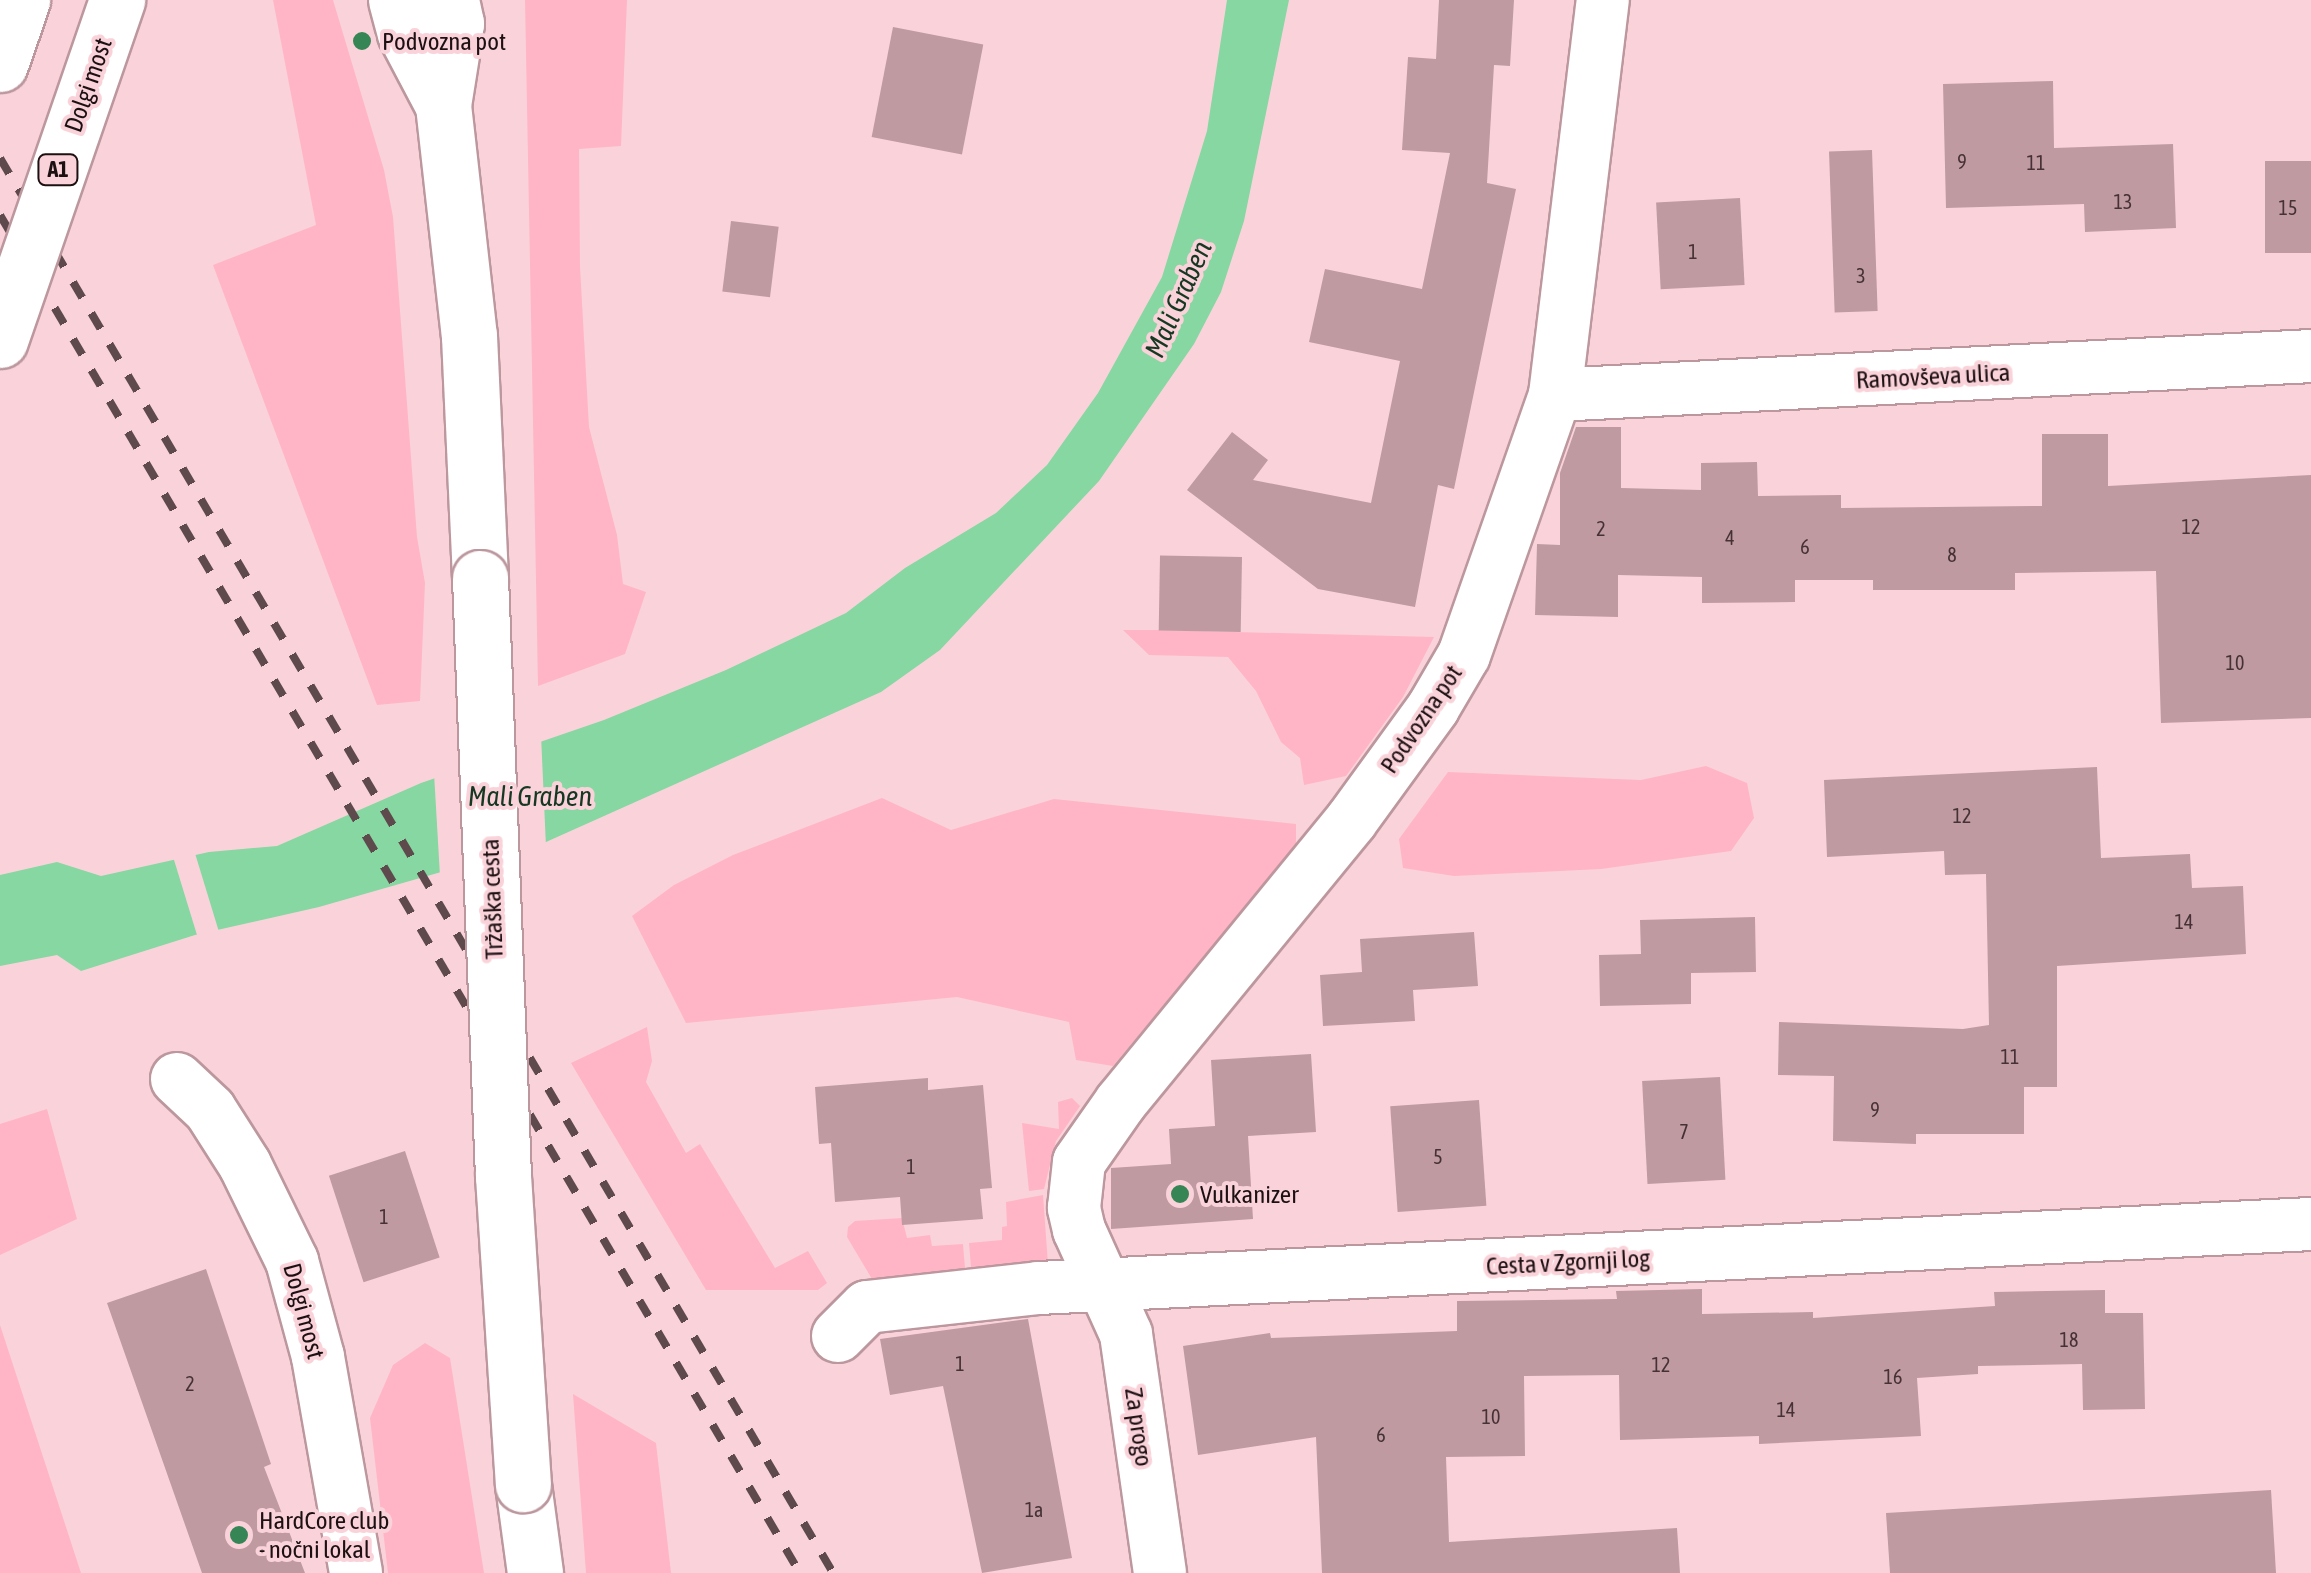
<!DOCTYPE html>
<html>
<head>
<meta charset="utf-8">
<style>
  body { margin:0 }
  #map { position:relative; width:2311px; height:1573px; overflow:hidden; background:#fad3da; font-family:"Asap Condensed",sans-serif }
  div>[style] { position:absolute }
  .green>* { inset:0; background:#ffb5c5 }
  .water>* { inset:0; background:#86d7a1 }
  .pier>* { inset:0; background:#fad3da; transform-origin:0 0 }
  .building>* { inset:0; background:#bf9aa1; transform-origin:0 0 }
  .roads { filter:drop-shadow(2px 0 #bc979e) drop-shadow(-2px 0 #bc979e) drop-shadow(0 2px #bc979e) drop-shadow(0 -2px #bc979e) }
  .minor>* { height:52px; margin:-26px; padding:0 26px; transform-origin:26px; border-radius:26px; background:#fff }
  .secondary>* { height:55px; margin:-27.5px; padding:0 27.5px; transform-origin:27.5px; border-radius:27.5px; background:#fff }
  .motorway>* { height:55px; margin:-27.5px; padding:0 27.5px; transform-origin:27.5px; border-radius:27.5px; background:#fff }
  .rail>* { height:8px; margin-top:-4px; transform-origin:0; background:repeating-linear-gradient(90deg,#5e494d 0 18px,transparent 0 36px) }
  .bridges { filter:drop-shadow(2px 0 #bc979e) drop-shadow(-2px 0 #bc979e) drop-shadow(0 2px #bc979e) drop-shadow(0 -2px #bc979e) }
  .secondary-bridge>* { height:55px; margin:-27.5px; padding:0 27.5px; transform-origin:27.5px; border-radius:27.5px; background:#fff }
  .motorway-bridge>* { height:55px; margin:-27.5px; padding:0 27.5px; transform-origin:27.5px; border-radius:27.5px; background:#fff }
  .dots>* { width:28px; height:28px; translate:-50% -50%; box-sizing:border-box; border:5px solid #fad3da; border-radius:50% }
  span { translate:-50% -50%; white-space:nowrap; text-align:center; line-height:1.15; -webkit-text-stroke:8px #fad3da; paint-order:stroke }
  .number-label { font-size:20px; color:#463236 }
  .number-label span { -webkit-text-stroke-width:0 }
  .shield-label span { padding:2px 8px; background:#fad3da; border:2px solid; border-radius:8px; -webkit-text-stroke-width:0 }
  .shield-label { font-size:22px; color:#1d1013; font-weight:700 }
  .poi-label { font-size:25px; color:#1d1013 }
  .left { translate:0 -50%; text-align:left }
  .street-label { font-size:25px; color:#1d1013 }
  .water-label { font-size:28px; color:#163823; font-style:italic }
</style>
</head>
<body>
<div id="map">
  <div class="green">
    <i style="clip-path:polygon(273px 0,333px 0,384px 170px,393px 217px,417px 537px,425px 583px,420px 701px,377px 705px,213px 265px,316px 225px)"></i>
    <i style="clip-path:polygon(525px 0,627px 0,621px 146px,579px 149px,580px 267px,589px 427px,617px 535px,623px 584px,646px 592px,625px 654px,538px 686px)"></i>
    <i style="clip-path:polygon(1123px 630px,1157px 630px,1434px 637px,1403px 697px,1346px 776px,1304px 785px,1300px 758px,1281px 742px,1256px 691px,1228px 657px,1149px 655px)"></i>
    <i style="clip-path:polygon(1706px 766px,1747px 783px,1754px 818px,1731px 851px,1601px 869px,1454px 876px,1403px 868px,1399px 839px,1448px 772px,1641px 780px)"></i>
    <i style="clip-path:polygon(882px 798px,951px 830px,1054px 799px,1296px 824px,1296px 846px,1113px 1066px,1076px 1060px,1069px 1022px,957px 997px,686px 1023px,632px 916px,674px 885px,733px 855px)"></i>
    <i style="clip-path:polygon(647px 1027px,652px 1061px,646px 1082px,686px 1153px,700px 1144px,775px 1268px,808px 1251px,827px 1283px,818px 1290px,706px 1290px,571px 1063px)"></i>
    <i style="clip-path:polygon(1072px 1098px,1080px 1106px,1056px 1141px,1044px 1189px,1029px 1191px,1022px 1123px,1059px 1129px,1058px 1102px)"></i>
    <i style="clip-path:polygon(47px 1109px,77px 1219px,0 1255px,0 1124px)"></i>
    <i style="clip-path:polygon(1043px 1195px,1048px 1264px,972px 1279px,969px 1243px,1002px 1240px,1002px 1227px,1007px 1226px,1006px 1202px)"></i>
    <i style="clip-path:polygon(902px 1218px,907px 1238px,930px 1235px,932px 1246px,963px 1244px,966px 1280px,879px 1285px,872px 1279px,847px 1237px,848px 1227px,855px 1221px)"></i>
    <i style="clip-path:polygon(0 1325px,81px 1573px,0 1573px)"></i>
    <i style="clip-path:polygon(425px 1343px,450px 1358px,484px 1573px,388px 1573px,370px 1418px,393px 1365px)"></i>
    <i style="clip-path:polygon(573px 1394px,656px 1443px,671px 1573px,586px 1573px)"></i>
  </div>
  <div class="water">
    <i style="clip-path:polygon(1227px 0,1289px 0,1244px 221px,1221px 292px,1194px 344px,1099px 481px,940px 650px,881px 692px,546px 842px,319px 907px,195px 935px,81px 971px,57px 955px,0 966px,0 875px,57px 862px,101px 876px,209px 852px,277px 846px,421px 783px,604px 720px,726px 670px,846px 613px,905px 568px,996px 513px,1047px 465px,1098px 393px,1162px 277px,1207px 131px)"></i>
  </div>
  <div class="pier">
    <i style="clip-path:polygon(541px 735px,546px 847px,440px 876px,434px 773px)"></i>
    <i style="left:194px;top:850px;width:88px;height:22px;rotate:73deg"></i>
  </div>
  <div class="building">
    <i style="clip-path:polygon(1439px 0,1514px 0,1510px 66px,1494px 65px,1487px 183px,1516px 189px,1454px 489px,1438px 485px,1415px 607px,1318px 589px,1187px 490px,1232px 432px,1268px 460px,1253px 480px,1371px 503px,1400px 361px,1309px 342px,1325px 269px,1422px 289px,1450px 153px,1402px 150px,1408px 57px,1436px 59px)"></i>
    <i style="left:893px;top:27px;width:92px;height:112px;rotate:11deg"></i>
    <i style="clip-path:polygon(2053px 81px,2054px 148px,2173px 144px,2176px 228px,2085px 232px,2084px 204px,1946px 208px,1943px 84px)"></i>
    <i style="left:1872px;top:150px;width:161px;height:43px;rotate:88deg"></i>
    <i style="left:2265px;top:161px;width:46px;height:92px"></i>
    <i style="left:1740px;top:198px;width:87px;height:84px;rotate:87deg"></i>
    <i style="left:731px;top:221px;width:48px;height:71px;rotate:7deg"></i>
    <i style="clip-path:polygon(1576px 427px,1621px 427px,1621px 488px,1701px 490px,1701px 463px,1757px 462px,1758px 496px,1841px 495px,1841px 508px,2042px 506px,2042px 434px,2108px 434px,2108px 486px,2311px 475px,2311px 718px,2161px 723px,2156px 571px,2015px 573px,2015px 590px,1873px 590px,1873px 580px,1795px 580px,1795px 602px,1702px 603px,1702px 577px,1618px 575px,1618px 617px,1535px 615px,1537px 544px,1560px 545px,1560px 473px)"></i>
    <i style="left:1242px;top:557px;width:75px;height:82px;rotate:91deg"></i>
    <i style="clip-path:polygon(2097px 767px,2101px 858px,2190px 854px,2192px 888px,2243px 886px,2246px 954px,2057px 966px,2057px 1087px,2024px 1087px,2024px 1134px,1916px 1134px,1916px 1144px,1833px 1141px,1834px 1076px,1778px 1075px,1779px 1022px,1963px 1029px,1989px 1025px,1986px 874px,1945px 875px,1944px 851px,1827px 857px,1824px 780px)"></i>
    <i style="clip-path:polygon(1755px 917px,1756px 972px,1691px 973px,1691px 1004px,1600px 1006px,1599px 955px,1641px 954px,1640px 920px)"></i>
    <i style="clip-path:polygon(1474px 932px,1478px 986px,1413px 990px,1415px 1021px,1323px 1026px,1320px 975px,1362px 972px,1360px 939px)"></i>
    <i style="clip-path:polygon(1311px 1054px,1316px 1132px,1248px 1136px,1253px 1219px,1111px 1229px,1111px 1168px,1171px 1164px,1169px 1129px,1215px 1126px,1211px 1060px)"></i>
    <i style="left:1720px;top:1077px;width:103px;height:78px;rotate:87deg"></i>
    <i style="clip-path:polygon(928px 1078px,928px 1090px,983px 1085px,992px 1188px,980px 1189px,983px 1219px,902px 1225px,900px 1197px,835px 1202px,831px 1143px,819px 1144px,815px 1087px)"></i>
    <i style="left:1479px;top:1100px;width:106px;height:89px;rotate:86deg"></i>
    <i style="left:405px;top:1151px;width:112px;height:80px;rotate:72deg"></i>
    <i style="clip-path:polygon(206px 1269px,271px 1464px,264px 1467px,305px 1573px,202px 1573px,107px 1303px)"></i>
    <i style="clip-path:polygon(1702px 1289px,1702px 1314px,1813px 1312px,1813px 1318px,1995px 1306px,1994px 1292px,2105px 1290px,2105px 1313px,2143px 1313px,2145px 1409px,2083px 1410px,2082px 1364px,1978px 1366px,1978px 1374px,1917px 1378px,1921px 1436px,1759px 1444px,1759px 1436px,1620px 1440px,1619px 1375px,1524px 1376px,1525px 1456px,1446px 1457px,1449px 1542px,1677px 1528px,1680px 1573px,1322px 1573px,1316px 1437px,1198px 1455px,1183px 1346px,1270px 1333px,1271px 1338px,1457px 1331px,1457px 1301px,1617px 1299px,1616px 1291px)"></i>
    <i style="clip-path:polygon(1028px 1319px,1072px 1558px,982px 1573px,943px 1386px,890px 1395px,880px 1339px)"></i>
    <i style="clip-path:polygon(2271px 1490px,2276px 1573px,1890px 1573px,1886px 1513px)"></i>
  </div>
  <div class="roads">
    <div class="minor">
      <i style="left:1555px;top:395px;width:757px;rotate:-2.95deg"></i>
      <i style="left:177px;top:1079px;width:45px;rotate:43.2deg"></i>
      <i style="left:210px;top:1110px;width:65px;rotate:57.5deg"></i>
      <i style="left:245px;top:1165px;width:107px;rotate:63.9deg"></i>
      <i style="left:292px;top:1261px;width:99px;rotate:74.8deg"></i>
      <i style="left:318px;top:1357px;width:219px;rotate:80deg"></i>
      <i style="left:838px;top:1336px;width:41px;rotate:-45deg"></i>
      <i style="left:867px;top:1307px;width:173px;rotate:-6.3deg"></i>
      <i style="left:1039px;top:1288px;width:1274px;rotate:-2.88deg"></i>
      <i style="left:1160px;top:1573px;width:241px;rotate:-98.1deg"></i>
      <i style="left:1126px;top:1334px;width:114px;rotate:-114.3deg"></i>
      <i style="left:1079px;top:1230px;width:23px;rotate:-103deg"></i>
      <i style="left:1074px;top:1208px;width:46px;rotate:-83.8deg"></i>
      <i style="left:1079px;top:1162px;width:73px;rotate:-55deg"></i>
      <i style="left:1121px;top:1102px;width:363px;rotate:-50.7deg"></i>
      <i style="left:1351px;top:821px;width:140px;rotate:-54deg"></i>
      <i style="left:1433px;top:708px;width:61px;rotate:-59.7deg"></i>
      <i style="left:1464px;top:655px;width:275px;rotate:-70.7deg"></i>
      <i style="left:1555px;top:395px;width:398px;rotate:-83.1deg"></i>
    </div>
    <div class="secondary">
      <i style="left:396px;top:0;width:34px;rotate:75deg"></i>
      <i style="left:405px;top:33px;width:81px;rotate:62.2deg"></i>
      <i style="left:451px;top:0;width:24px;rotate:78deg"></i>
      <i style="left:456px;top:23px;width:83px;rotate:99deg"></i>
      <i style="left:443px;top:105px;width:232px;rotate:83.6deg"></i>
      <i style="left:469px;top:336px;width:242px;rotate:87.4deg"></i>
      <i style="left:523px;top:1484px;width:90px;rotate:82.3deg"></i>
    </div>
    <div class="motorway">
      <i style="left:0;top:64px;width:68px;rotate:-71deg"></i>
    </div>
  </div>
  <div class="rail">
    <i style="left:0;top:158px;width:1642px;rotate:59.51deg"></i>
    <i style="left:0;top:215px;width:1576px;rotate:59.5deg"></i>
  </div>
  <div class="bridges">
    <div class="secondary-bridge">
      <i style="left:480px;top:578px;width:598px;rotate:87.8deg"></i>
      <i style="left:503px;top:1176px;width:309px;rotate:86.3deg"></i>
    </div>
    <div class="motorway-bridge">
      <i style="left:0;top:340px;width:360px;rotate:-71deg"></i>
    </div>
  </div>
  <div class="dots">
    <i style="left:362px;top:41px;background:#368555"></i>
    <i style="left:1180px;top:1194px;background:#368555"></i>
    <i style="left:239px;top:1535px;background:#368555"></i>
  </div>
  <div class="number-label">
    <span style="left:1962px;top:161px">9</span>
    <span style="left:2036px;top:162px">11</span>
    <span style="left:2123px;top:201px">13</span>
    <span style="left:2288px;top:207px">15</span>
    <span style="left:1693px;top:251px">1</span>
    <span style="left:1861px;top:275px">3</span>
    <span style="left:2191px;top:526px">12</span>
    <span style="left:1601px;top:528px">2</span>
    <span style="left:1730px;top:537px">4</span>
    <span style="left:1805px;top:546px">6</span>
    <span style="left:1952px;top:554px">8</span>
    <span style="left:2235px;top:662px">10</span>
    <span style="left:1962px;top:815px">12</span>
    <span style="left:2184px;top:921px">14</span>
    <span style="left:2010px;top:1056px">11</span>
    <span style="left:1875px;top:1109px">9</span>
    <span style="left:1684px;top:1131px">7</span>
    <span style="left:1438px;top:1156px">5</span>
    <span style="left:911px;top:1166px">1</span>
    <span style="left:384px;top:1216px">1</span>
    <span style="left:2069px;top:1339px">18</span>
    <span style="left:960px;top:1363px">1</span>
    <span style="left:1661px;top:1364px">12</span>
    <span style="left:1893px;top:1376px">16</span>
    <span style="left:190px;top:1383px">2</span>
    <span style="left:1786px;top:1409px">14</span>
    <span style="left:1491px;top:1416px">10</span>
    <span style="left:1381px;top:1434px">6</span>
    <span style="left:1034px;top:1509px">1a</span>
  </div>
  <div class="shield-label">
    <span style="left:58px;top:170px">A1</span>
  </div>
  <div class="poi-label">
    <span class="left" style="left:382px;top:41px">Podvozna pot</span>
    <span class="left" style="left:1200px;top:1194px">Vulkanizer</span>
    <span class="left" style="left:259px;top:1535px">HardCore club<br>- nočni lokal</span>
  </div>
  <div class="street-label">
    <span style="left:88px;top:85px;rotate:-71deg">Dolgi most</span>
    <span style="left:1933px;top:376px;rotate:-3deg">Ramovševa ulica</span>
    <span style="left:1421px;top:719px;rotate:-56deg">Podvozna pot</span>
    <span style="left:492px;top:899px;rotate:-92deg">Tržaška cesta</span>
    <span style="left:1568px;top:1262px;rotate:-3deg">Cesta v Zgornji log</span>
    <span style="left:304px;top:1311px;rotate:75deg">Dolgi most</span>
    <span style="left:1139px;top:1427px;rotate:82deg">Za progo</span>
  </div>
  <div class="water-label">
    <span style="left:1178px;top:299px;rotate:-66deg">Mali Graben</span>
    <span style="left:530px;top:796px">Mali Graben</span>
  </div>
</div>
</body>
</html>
